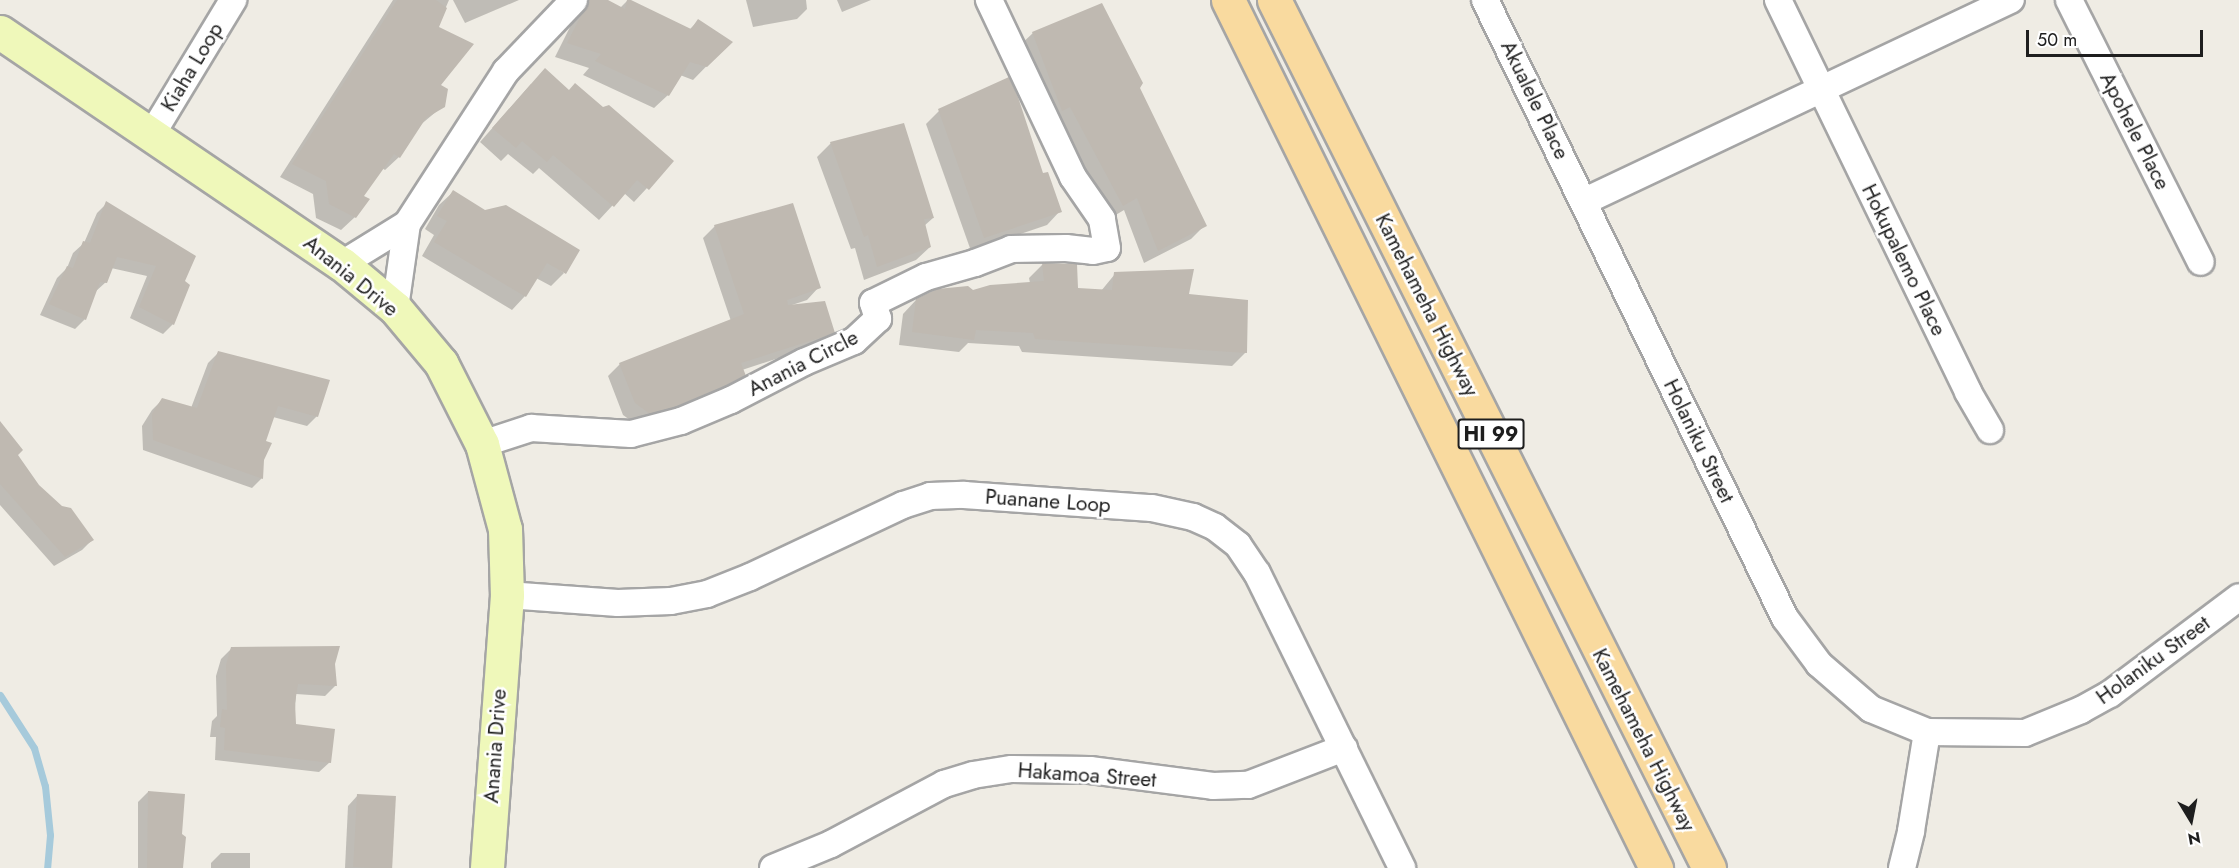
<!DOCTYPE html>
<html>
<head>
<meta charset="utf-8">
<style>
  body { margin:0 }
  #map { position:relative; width:2239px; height:868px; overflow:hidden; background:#efece4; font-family:Jost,sans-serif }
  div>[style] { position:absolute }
  .shadow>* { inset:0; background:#0003 }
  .stream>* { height:7px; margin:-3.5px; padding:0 3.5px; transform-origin:3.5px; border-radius:3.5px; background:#a6cadb }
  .building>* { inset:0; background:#bfb9b1; transform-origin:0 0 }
  .roads { filter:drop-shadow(2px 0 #a5a5a5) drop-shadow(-2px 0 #a5a5a5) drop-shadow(0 2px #a5a5a5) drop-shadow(0 -2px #a5a5a5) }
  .street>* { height:26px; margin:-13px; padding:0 13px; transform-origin:13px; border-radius:13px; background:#fff }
  .secondary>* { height:33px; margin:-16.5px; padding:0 16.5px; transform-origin:16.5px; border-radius:16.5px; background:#eff8ba }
  .primary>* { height:33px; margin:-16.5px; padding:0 16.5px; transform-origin:16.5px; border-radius:16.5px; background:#f9da9f }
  span { translate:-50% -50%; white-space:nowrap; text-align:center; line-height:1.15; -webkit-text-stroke:5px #fff; paint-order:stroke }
  .shield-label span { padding:2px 4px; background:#fff; border:2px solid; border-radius:4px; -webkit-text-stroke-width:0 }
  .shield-label { font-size:20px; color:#1e1e1e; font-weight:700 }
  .street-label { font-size:21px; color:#1e1e1e }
  .north { position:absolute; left:2161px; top:790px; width:60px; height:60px; -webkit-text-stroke:4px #fff; paint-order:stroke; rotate:170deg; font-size:16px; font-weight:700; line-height:24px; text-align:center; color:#1e1e1e }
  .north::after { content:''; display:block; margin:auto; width:21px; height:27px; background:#1e1e1e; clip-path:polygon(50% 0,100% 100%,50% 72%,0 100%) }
  .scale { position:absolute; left:2026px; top:30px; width:177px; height:27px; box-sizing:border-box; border:3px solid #1e1e1e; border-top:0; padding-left:8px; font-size:18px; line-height:21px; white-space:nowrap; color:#1e1e1e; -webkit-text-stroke:4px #fff; paint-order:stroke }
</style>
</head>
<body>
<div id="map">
  <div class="shadow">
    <i style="clip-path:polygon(393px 0,449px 0,437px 28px,438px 85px,443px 106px,419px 126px,399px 157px,385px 170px,382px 168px,362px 196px,355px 217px,341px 230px,316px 218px,313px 194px,280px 177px)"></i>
    <i style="clip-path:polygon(453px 0,519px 0,465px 23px)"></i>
    <i style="clip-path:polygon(587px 0,605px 0,620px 8px,628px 0,689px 30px,698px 21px,730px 42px,693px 80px,680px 75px,668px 95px,654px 108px,583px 75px,589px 68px,555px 57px,580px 7px)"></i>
    <i style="clip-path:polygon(746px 0,806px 0,807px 9px,797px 19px,753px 27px)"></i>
    <i style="clip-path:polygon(837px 0,871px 0,842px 12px)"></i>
    <i style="clip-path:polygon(1033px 33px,1138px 88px,1205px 225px,1191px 239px,1144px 263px,1124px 210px,1109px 219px,1019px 46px)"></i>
    <i style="clip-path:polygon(531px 84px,569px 91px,603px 109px,672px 161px,634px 202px,624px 193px,599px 220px,539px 168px,533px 174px,508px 154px,501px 161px,480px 142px)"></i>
    <i style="clip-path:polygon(939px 111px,1042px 175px,1060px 211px,1047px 225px,971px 251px,926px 124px)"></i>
    <i style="clip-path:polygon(831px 143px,933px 218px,924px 226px,930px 247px,916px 260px,864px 280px,855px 248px,851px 249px,817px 157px)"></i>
    <i style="clip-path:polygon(453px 192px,484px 212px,564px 273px,551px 286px,536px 278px,525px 296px,512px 310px,422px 256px,434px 235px,425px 229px,439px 205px)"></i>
    <i style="clip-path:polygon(107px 203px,184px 282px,173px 324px,163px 334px,130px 318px,147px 276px,111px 268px,106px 282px,95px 292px,85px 319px,75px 329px,40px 315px,57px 278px,67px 268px,73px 253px,84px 243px,97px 213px)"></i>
    <i style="clip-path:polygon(715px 226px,819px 287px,807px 300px,792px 305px,833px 332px,821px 344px,742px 370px,744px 375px,732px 387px,637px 425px,623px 415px,608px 376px,620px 364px,731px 321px,703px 238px)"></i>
    <i style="clip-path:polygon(1042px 265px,1075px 266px,1077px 289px,1101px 291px,1115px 274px,1187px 295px,1246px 352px,1232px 366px,1022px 352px,1019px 346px,968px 343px,959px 352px,899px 345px,903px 314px,916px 300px,1030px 283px,1029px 278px)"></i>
    <i style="clip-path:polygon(218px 353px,317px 416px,307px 426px,273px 417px,264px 442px,262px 478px,252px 488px,143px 450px,142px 426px,152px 410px,162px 400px,191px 408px,208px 363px)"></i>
    <i style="clip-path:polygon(0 423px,16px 455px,38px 486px,92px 540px,82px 550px,54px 566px,0 505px)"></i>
    <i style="clip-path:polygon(232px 648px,334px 664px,336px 685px,325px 696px,296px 694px,294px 725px,330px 762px,319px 772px,215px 760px,216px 737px,210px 737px,212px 721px,217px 716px,216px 676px,221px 659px)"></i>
    <i style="clip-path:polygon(148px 792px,182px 868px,138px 868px,138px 802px)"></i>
    <i style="clip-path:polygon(358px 795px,395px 797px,391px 868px,345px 868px,348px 806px)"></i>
    <i style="clip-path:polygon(221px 853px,250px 853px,250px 868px,211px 868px,211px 863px)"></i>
  </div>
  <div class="stream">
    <i style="left:0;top:695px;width:63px;rotate:57.3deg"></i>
    <i style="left:34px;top:748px;width:40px;rotate:74deg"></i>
    <i style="left:45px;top:786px;width:49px;rotate:84.2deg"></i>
    <i style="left:50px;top:835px;width:33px;rotate:95deg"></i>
  </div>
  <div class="building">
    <i style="clip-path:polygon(397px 0,436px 0,447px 8px,439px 27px,474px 44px,441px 85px,448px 89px,445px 107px,426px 118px,400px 158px,394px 154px,364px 196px,370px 199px,356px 218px,329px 204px,326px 181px,292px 164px)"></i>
    <i style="clip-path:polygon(589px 0,608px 0,625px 9px,627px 0,631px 0,691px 29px,698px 19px,733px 42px,707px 67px,690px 62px,669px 96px,595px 61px,601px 54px,567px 43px)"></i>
    <i style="clip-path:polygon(1102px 3px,1143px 83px,1140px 88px,1207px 226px,1158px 251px,1137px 198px,1123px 206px,1070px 107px,1062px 111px,1032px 32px)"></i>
    <i style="clip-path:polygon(545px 68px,569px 90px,575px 83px,603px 107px,609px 105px,674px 161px,649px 190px,637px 180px,614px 207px,553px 155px,547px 162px,522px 141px,516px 148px,492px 128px)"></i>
    <i style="clip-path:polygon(1009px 77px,1018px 97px,1043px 173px,1048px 172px,1062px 212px,984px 238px,938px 109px)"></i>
    <i style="clip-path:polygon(904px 123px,934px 218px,924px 219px,931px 247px,877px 267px,868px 235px,864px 237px,830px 142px)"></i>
    <i style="clip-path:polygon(453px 190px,485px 210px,506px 205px,580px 250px,566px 274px,547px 263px,526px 297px,434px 242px,447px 221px,437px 216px)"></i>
    <i style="clip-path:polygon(106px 201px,196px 256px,185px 281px,190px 285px,174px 325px,139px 307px,156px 266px,117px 257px,107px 283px,100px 282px,86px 320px,49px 304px,67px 266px,73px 268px,83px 241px,90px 243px)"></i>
    <i style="clip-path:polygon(793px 203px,821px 288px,787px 300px,788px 305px,825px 301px,835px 333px,741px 363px,746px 376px,676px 407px,650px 414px,635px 403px,619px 363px,744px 314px,714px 225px)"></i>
    <i style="clip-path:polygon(1042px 263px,1077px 264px,1078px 288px,1112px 290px,1114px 272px,1194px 269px,1189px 294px,1248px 300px,1247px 353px,1035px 339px,1033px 333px,976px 330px,974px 340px,912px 332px,916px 299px,937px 289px,968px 286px,973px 290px,990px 285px,1044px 281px)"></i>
    <i style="clip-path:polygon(218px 351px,330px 380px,318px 417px,278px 406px,266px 441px,272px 443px,264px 460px,263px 479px,153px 440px,152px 414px,162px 398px,197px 408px)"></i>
    <i style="clip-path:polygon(0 421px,23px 450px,18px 455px,39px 485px,62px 506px,71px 508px,94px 540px,65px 557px,0 484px)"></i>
    <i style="clip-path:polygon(340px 646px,335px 664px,337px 686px,298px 684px,295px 703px,296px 724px,335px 729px,331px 763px,224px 750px,225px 728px,220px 727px,222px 709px,227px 710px,226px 665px,231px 647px)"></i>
    <i style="clip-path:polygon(148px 791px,185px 794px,182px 834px,186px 837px,183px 868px,147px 868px)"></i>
    <i style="left:357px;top:794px;width:39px;height:73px;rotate:3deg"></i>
  </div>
  <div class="roads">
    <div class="street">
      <i style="left:1485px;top:0;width:687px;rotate:64.11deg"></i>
      <i style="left:1785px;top:618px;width:57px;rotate:53.5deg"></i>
      <i style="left:1819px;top:664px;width:69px;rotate:40.9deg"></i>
      <i style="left:1871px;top:709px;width:61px;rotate:22.3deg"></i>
      <i style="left:1927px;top:732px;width:98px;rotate:0.6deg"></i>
      <i style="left:2025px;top:733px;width:61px;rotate:-22.3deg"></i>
      <i style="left:2081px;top:710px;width:33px;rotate:-29deg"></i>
      <i style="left:2110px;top:694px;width:161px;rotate:-36.9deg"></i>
      <i style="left:1778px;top:0;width:436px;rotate:64.1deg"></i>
      <i style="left:1968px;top:392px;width:44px;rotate:59.9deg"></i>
      <i style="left:2069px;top:0;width:293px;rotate:63.3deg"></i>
      <i style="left:152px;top:134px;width:157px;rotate:-58.8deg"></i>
      <i style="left:1585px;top:201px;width:471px;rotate:-25.3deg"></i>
      <i style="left:342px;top:264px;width:76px;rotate:-31.6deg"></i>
      <i style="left:407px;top:224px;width:182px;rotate:-57.1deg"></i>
      <i style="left:506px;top:71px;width:98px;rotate:-46.2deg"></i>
      <i style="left:395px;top:308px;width:85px;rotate:-81.9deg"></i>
      <i style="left:482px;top:444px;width:52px;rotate:-18.1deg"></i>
      <i style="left:531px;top:428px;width:100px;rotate:3.4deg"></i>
      <i style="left:631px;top:434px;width:52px;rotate:-14.6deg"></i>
      <i style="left:681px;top:421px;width:54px;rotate:-22.8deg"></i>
      <i style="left:731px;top:400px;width:82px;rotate:-27.5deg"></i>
      <i style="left:804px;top:362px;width:54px;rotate:-22.8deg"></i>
      <i style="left:854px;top:341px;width:33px;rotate:-43deg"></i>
      <i style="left:878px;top:319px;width:17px;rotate:-107deg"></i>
      <i style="left:873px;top:303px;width:59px;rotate:-26.1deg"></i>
      <i style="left:926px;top:277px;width:51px;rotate:-15.9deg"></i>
      <i style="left:975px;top:263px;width:39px;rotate:-21deg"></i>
      <i style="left:1011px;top:249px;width:55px;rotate:-1deg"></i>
      <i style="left:1066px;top:248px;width:27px;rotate:6deg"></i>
      <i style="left:1093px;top:251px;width:14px;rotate:-12deg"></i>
      <i style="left:1107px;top:248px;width:29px;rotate:-100deg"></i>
      <i style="left:1102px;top:219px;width:51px;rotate:-124.6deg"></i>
      <i style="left:1073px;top:177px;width:196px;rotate:-115.4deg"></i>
      <i style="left:507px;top:595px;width:111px;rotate:4.1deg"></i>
      <i style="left:618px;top:603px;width:53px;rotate:-2.2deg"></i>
      <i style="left:671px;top:601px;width:37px;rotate:-11deg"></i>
      <i style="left:707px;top:594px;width:46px;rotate:-21.6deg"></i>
      <i style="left:750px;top:577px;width:169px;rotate:-25.2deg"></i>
      <i style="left:903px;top:505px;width:28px;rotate:-18deg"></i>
      <i style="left:930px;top:496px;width:34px;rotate:-2deg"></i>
      <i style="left:964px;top:495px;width:188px;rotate:4deg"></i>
      <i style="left:1152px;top:508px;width:42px;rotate:12.4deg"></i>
      <i style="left:1193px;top:517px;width:24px;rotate:24deg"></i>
      <i style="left:1215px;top:527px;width:29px;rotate:38deg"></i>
      <i style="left:1238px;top:545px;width:34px;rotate:56deg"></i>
      <i style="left:1257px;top:573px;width:329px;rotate:63.8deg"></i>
      <i style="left:773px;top:868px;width:63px;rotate:-22.5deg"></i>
      <i style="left:831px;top:844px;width:128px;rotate:-28deg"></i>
      <i style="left:944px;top:784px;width:30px;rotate:-17deg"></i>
      <i style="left:973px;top:775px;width:39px;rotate:-9deg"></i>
      <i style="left:1012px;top:769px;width:78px;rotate:0.7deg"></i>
      <i style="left:1090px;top:770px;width:124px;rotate:7.4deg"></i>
      <i style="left:1213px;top:786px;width:35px;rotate:-2deg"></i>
      <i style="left:1248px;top:785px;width:103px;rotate:-21.1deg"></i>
      <i style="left:1902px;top:868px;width:38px;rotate:-76deg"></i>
      <i style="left:1911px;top:831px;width:100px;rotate:-80.8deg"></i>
    </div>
    <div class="secondary">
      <i style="left:0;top:32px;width:413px;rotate:34.2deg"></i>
      <i style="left:342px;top:264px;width:69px;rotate:39.7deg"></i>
      <i style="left:395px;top:308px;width:72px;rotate:50.1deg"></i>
      <i style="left:441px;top:363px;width:91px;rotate:63.2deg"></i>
      <i style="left:482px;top:444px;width:88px;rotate:74.9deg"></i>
      <i style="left:505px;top:529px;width:66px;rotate:88.3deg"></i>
      <i style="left:507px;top:595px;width:274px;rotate:94.2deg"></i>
    </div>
    <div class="primary">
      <i style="left:1228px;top:0;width:968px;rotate:63.75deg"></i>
      <i style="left:1274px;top:0;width:971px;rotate:63.38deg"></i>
    </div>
  </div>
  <div class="shield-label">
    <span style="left:1491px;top:434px">HI 99</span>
  </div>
  <div class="street-label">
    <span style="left:192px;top:67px;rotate:-59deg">Kiaha Loop</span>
    <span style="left:1535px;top:100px;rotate:64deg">Akualele Place</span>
    <span style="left:2135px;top:131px;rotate:63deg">Apohele Place</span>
    <span style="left:1904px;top:260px;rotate:64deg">Hokupalemo Place</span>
    <span style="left:351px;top:276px;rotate:39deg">Anania Drive</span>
    <span style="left:1427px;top:305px;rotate:63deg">Kamehameha Highway</span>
    <span style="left:803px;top:363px;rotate:-27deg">Anania Circle</span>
    <span style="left:1699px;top:441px;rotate:64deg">Holaniku Street</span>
    <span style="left:1048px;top:501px;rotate:4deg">Puanane Loop</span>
    <span style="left:2153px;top:660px;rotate:-36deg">Holaniku Street</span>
    <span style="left:1644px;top:740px;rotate:63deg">Kamehameha Highway</span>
    <span style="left:495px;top:746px;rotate:-86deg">Anania Drive</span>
    <span style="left:1087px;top:775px;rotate:4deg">Hakamoa Street</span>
  </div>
  <div class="north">N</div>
  <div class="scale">50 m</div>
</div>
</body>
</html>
